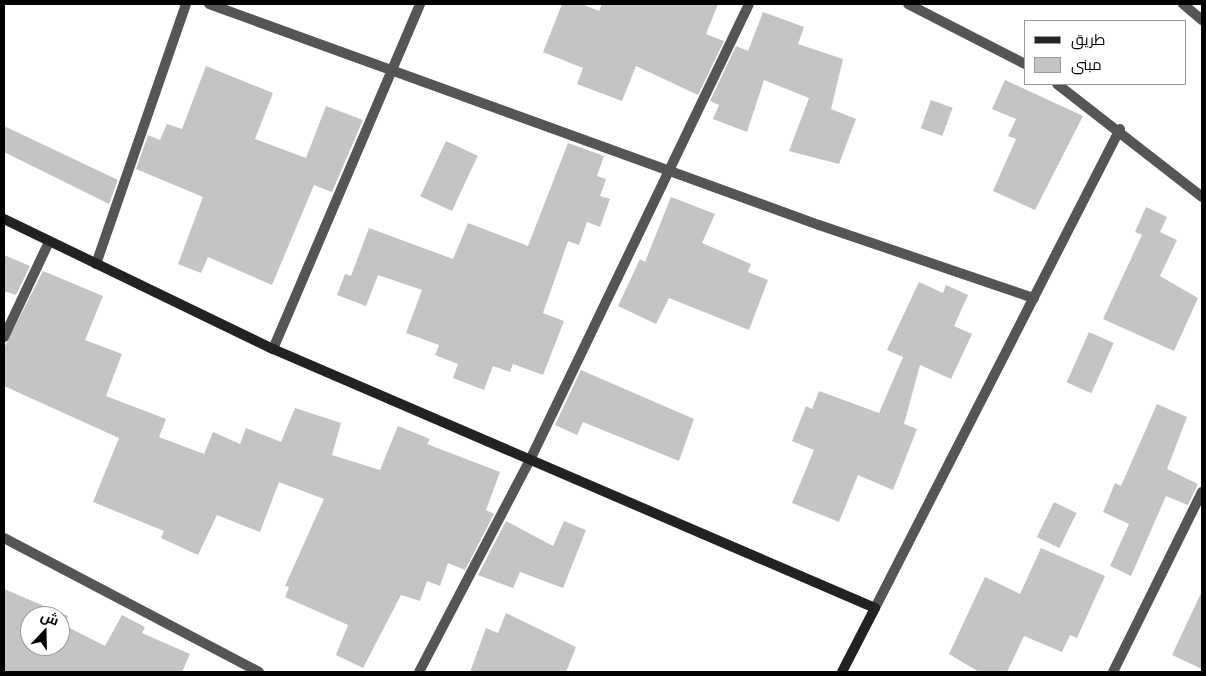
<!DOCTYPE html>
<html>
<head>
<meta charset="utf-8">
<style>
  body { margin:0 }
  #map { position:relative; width:1206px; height:676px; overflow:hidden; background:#fff; font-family:Raleway,Cairo,sans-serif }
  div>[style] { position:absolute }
  .building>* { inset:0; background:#c4c4c4; transform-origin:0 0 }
  .street>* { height:10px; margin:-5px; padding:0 5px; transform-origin:5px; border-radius:5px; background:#555 }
  .secondary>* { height:10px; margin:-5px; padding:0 5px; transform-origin:5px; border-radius:5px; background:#222 }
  span { translate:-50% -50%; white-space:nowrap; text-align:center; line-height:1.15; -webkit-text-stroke:4.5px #fff; paint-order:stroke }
  .frame { position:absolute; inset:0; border:5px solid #000; pointer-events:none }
  .legend { position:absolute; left:1024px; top:20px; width:162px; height:65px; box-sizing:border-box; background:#fff; border:1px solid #999; margin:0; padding:6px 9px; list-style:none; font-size:15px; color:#000 }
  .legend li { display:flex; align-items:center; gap:10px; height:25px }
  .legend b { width:25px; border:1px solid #999 }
  .north { position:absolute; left:20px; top:606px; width:50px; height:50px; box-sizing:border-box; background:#fff; border:1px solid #999; border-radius:50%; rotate:21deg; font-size:14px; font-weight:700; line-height:20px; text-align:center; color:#000 }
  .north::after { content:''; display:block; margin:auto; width:18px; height:22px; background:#000; clip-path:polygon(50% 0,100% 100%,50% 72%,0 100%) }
</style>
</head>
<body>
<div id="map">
  <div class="building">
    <i style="clip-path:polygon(562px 4px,581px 4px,599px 11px,602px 4px,718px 4px,706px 34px,724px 41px,698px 95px,636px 66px,622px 101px,577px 84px,583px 68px,543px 52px)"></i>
    <i style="clip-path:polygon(763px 12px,804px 27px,798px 44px,843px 59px,831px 109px,856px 119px,839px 164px,789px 151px,809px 98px,764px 80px,747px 132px,713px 119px,719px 105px,710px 101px,736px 46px,748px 51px)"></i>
    <i style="clip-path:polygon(206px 66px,273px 93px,255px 139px,306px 158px,326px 106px,363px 120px,332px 192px,314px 185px,272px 285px,208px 257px,201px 273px,178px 264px,203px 197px,136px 169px,148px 135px,160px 140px,167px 124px,182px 129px)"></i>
    <i style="clip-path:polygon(1005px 80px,1083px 116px,1035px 210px,993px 191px,1016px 139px,1008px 136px,1016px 119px,992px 109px)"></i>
    <i style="left:931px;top:100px;width:23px;height:30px;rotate:20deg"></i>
    <i style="clip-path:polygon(4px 126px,118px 180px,109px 204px,4px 152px)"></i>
    <i style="left:446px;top:141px;width:35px;height:61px;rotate:25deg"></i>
    <i style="clip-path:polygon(568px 143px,604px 156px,597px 176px,606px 179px,600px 196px,610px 199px,600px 227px,587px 222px,579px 245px,568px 241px,543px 313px,564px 321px,543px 375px,513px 364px,510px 372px,493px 366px,484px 390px,453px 378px,458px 364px,435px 355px,439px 345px,406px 333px,422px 290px,378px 275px,366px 306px,337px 295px,345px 274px,351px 276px,369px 228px,453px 259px,468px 223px,528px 246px)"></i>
    <i style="clip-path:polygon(671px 197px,715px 214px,702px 243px,751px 264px,748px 272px,768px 280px,749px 330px,669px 298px,656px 324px,618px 306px,640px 259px,645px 262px)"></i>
    <i style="clip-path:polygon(1146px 207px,1167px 217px,1160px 232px,1177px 240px,1160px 276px,1198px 298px,1174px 351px,1103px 319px,1142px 235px,1135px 232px)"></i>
    <i style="clip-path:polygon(4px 255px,30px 266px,16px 295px,4px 291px)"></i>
    <i style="clip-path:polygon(43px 271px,103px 296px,85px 340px,122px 354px,106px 396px,166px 419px,159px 437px,204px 454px,213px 432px,240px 444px,246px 428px,281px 442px,295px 408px,341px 423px,332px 455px,380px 470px,398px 426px,430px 439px,427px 444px,500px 472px,486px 510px,494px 514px,465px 570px,448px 563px,440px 586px,427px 581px,420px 601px,401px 595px,363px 668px,336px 655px,348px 625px,285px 597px,289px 587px,285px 586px,324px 499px,279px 482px,260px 532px,217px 515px,198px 555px,161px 538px,164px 531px,93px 502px,119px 438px,4px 386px,4px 348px)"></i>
    <i style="clip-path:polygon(919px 282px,943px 293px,946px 285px,968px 295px,954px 326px,972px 334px,951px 379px,920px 365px,904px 424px,917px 429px,893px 490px,858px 475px,839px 522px,792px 503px,814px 450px,792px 441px,806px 406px,812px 409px,819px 391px,879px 413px,903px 357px,887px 350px)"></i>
    <i style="left:1089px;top:332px;width:27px;height:55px;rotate:24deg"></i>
    <i style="clip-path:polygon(581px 370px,694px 419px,679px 461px,583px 422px,577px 435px,555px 425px)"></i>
    <i style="clip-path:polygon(1157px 404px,1187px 417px,1167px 469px,1198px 484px,1188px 505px,1166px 496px,1131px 576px,1110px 566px,1129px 524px,1103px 512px,1115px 483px,1121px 486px)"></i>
    <i style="left:1054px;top:502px;width:25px;height:39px;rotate:26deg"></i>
    <i style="clip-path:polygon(506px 521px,553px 546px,564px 521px,586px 530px,563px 588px,520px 572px,513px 588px,478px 575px)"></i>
    <i style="clip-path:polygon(1041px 548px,1105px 576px,1077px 638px,1070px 635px,1062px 652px,1024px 636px,1007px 672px,979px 672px,949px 654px,985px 577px,1020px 594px)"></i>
    <i style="clip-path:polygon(evenodd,4px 589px,68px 616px,64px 625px,105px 646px,122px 615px,145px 627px,142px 633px,190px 654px,182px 672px,4px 672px,4px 589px,30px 616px,60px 616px,60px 646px,30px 646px,30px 616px)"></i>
    <i style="clip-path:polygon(1202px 591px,1202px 669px,1172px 655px)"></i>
    <i style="clip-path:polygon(506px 613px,576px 647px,566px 672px,470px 672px,486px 628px,498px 633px)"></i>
  </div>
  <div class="street">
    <i style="left:209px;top:4px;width:649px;rotate:19.92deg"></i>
    <i style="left:819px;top:225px;width:227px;rotate:18.8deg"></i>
    <i style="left:908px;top:4px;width:131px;rotate:27.1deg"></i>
    <i style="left:1183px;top:4px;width:25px;rotate:40deg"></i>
    <i style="left:1057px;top:84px;width:184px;rotate:37.9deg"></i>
    <i style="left:96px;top:264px;width:275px;rotate:-70.9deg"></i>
    <i style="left:4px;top:337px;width:105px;rotate:-64.7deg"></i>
    <i style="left:273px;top:349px;width:375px;rotate:-66.9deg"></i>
    <i style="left:4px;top:538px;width:288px;rotate:27.7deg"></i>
    <i style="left:875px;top:608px;width:538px;rotate:-62.91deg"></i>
    <i style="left:419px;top:672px;width:237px;rotate:-62.4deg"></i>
    <i style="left:529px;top:462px;width:508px;rotate:-64.34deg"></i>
    <i style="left:1113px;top:672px;width:201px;rotate:-63.7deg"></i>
  </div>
  <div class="secondary">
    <i style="left:4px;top:219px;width:299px;rotate:25.8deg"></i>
    <i style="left:273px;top:349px;width:655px;rotate:23.28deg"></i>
    <i style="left:875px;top:608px;width:72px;rotate:117.3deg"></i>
  </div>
  <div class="frame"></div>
  <ul class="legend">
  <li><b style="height:6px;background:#222"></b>طريق</li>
  <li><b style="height:14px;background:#c4c4c4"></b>مبنى</li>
  </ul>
  <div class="north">ش</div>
</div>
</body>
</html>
